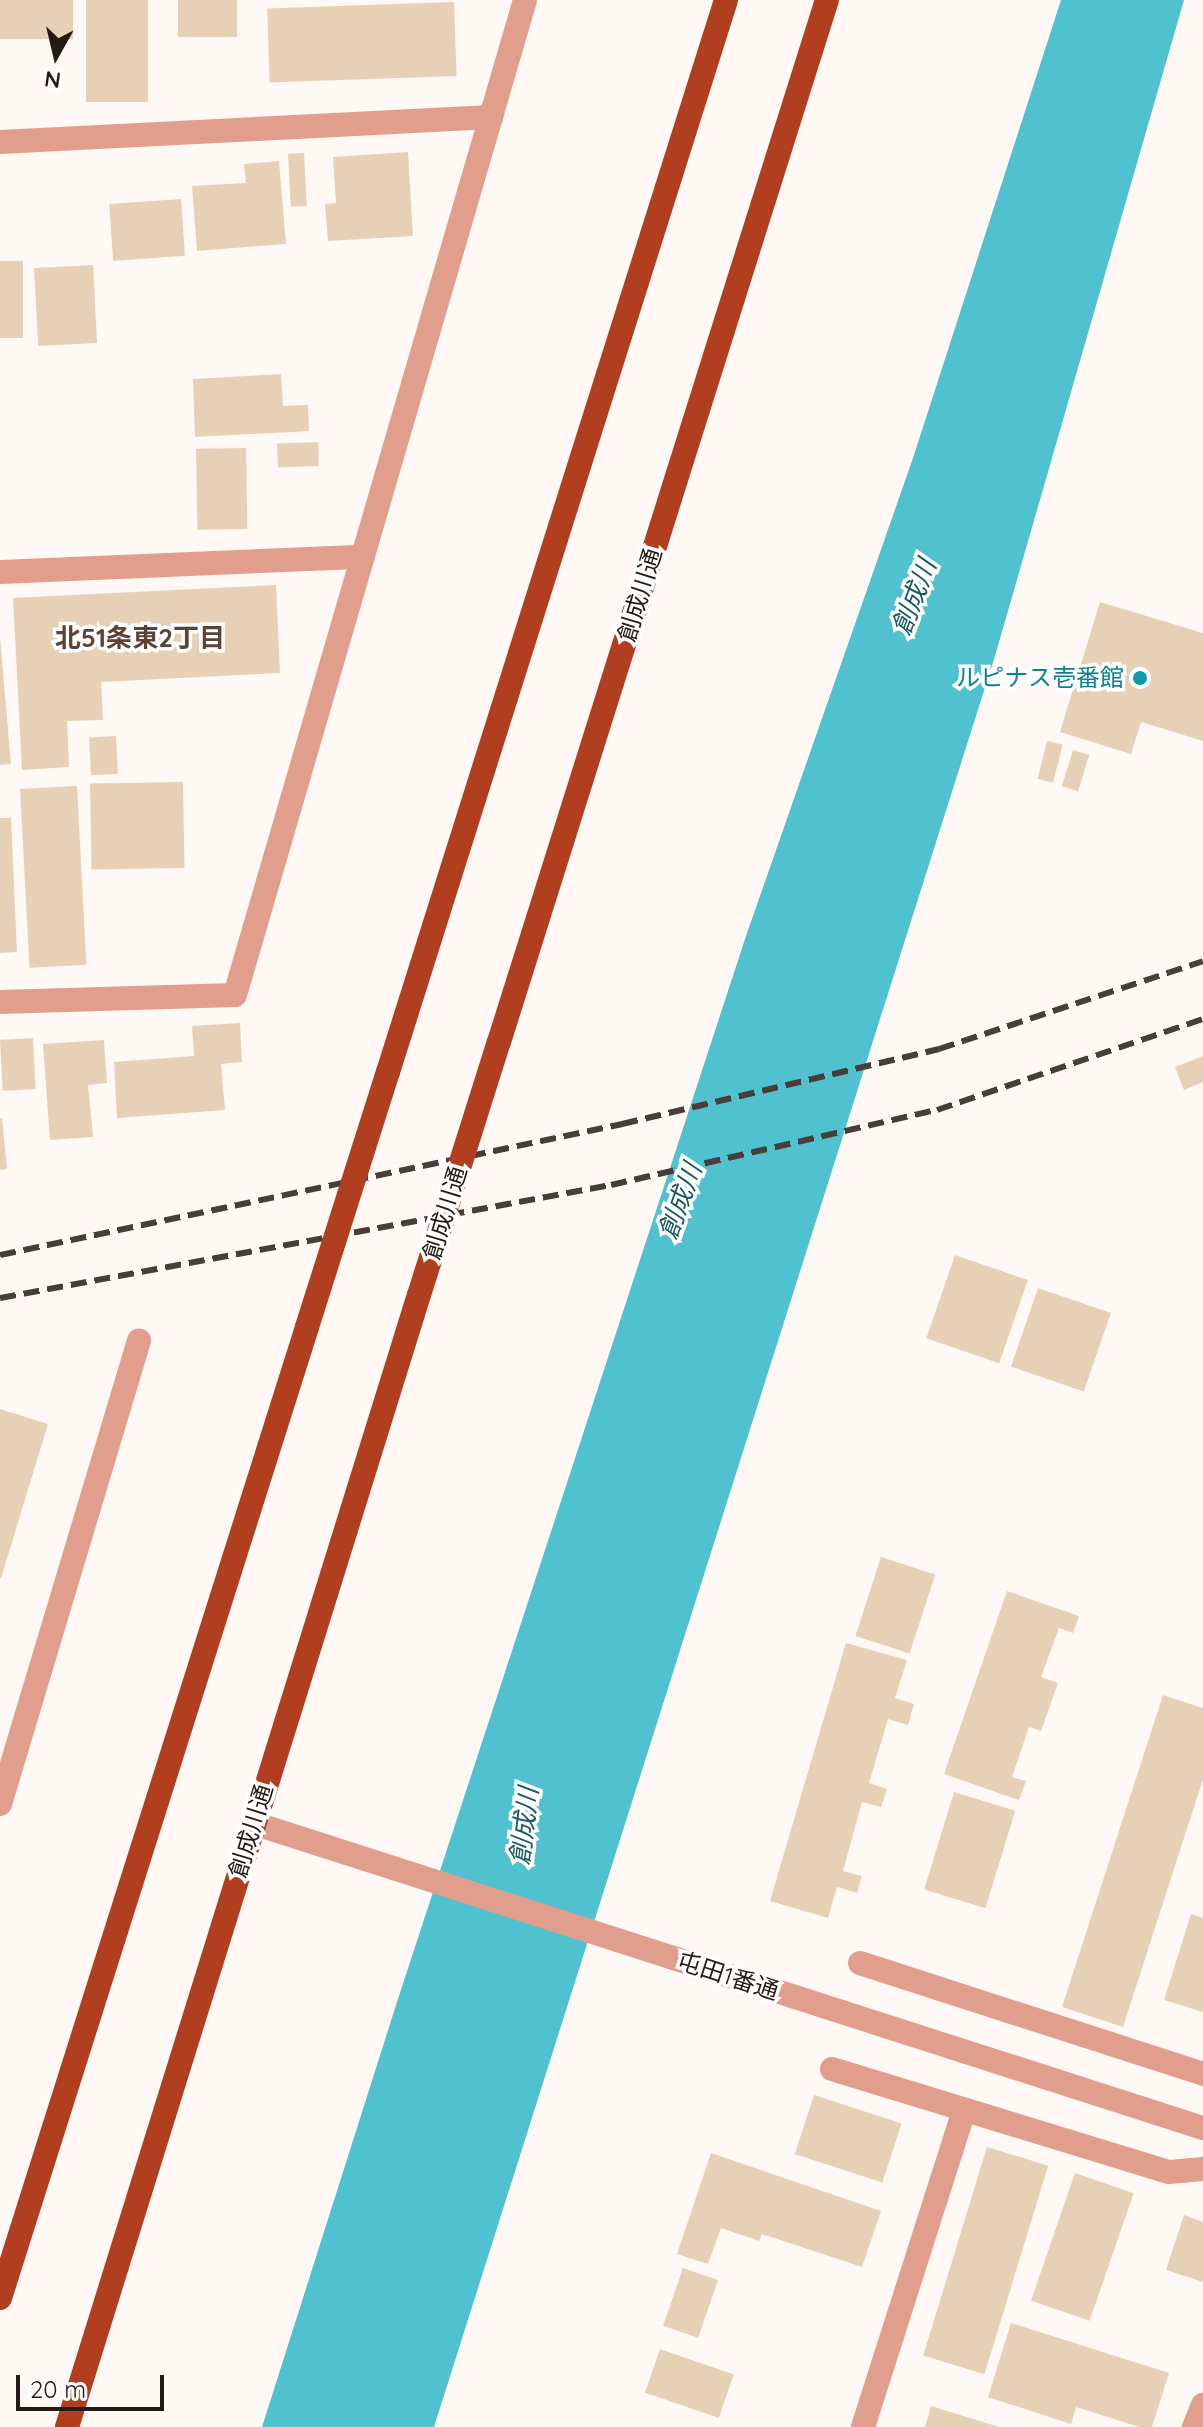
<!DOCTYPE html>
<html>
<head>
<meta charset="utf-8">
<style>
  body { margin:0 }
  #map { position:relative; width:1203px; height:2427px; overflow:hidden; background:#fff8f5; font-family:Quicksand,"Noto Sans JP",sans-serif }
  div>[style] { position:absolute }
  .water>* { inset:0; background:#4fc1cf }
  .building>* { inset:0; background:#e6d1b6; transform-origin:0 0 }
  .service>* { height:24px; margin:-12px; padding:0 12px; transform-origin:12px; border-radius:12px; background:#e19e8c }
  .minor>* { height:24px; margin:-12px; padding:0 12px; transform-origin:12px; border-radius:12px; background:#e19e8c }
  .tertiary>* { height:24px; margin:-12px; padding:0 12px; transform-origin:12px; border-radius:12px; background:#e19e8c }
  .trunk>* { height:24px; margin:-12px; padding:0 12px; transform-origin:12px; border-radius:12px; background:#b23e20 }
  .rail>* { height:6px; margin-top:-3px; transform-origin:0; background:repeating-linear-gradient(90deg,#483d38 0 16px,transparent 0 24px) }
  .trunk-bridge>* { height:24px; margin:-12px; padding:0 12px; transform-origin:12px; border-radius:12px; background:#b23e20 }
  .dots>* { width:22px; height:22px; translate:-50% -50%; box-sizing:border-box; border:4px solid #fff; border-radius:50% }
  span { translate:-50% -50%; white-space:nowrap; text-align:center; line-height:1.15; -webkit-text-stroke:7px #fff; paint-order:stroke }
  .street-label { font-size:24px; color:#251a14 }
  .culture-label { font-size:24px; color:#0d838f }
  .right { translate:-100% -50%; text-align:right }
  .water-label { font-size:26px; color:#195961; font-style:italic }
  .neighbourhood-label { font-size:26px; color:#5d4235; font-weight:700 }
  .north { position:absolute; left:16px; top:16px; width:80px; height:80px; -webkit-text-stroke:6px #fff; paint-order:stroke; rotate:188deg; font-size:22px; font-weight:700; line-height:32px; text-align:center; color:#251a14 }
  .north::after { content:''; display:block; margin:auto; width:28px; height:36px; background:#251a14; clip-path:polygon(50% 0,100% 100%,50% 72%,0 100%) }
  .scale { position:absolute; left:16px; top:2375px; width:148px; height:36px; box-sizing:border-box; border:4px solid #251a14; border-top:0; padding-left:10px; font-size:24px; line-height:28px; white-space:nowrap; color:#251a14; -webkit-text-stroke:6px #fff; paint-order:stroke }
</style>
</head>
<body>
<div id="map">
  <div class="water">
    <i style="clip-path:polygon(1061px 0,1184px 0,995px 656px,434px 2427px,262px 2427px,397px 2002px,746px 936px,913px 458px)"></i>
  </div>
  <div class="building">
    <i style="left:0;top:0;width:73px;height:39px"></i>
    <i style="left:86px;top:0;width:62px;height:102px"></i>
    <i style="left:178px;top:0;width:59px;height:37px"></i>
    <i style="left:454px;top:2px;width:74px;height:187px;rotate:88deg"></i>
    <i style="clip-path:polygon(408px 152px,413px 236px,328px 241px,325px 204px,336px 203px,333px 157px)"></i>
    <i style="left:304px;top:153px;width:53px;height:16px;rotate:87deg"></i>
    <i style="clip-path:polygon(279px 161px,286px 244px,197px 251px,192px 186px,246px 183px,244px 164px)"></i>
    <i style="left:181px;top:199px;width:57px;height:72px;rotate:86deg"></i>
    <i style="left:0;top:261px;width:23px;height:77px"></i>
    <i style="left:93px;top:265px;width:78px;height:59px;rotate:87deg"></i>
    <i style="clip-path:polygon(281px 374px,283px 406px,308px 405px,309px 431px,195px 437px,193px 379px)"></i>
    <i style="left:318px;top:442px;width:24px;height:41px;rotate:88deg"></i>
    <i style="left:246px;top:448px;width:81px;height:50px;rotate:89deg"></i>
    <i style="clip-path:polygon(276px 585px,280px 673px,101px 682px,103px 720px,67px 721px,69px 767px,22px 770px,13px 598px)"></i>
    <i style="clip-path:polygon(1100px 602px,1203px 633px,1203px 741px,1141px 722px,1131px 754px,1060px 732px)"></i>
    <i style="clip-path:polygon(0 637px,11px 764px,0 765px)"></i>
    <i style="left:116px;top:736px;width:38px;height:27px;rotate:87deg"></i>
    <i style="left:1047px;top:741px;width:16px;height:39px;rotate:14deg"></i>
    <i style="left:1073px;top:750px;width:17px;height:38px;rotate:17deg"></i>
    <i style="left:183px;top:782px;width:86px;height:93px;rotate:89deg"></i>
    <i style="left:77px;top:786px;width:179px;height:57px;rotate:87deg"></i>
    <i style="clip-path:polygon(0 818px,11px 818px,17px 952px,0 953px)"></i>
    <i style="clip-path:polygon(240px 1023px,242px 1062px,221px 1064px,225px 1110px,117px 1118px,114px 1062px,194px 1056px,192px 1026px)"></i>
    <i style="left:33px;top:1038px;width:51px;height:33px;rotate:87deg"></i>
    <i style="clip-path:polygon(104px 1040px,107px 1083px,88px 1085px,93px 1137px,50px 1140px,43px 1044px)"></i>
    <i style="clip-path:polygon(1203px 1056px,1203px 1082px,1184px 1090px,1175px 1067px)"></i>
    <i style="clip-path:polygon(2px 1118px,7px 1169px,0 1170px,0 1119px)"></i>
    <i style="left:955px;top:1255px;width:77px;height:88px;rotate:19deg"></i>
    <i style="left:1038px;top:1288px;width:77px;height:83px;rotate:19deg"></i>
    <i style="clip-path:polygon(0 1409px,48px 1424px,1px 1578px,0 1578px)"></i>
    <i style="left:881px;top:1557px;width:57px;height:83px;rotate:18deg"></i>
    <i style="clip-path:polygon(1007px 1591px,1079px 1616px,1073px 1633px,1059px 1628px,1041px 1677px,1058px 1683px,1041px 1731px,1029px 1727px,1012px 1777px,1026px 1781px,1019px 1800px,944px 1774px)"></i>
    <i style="clip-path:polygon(846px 1643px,907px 1660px,895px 1698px,914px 1704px,908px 1725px,888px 1719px,869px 1783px,887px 1789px,881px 1807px,862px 1802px,843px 1871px,862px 1876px,857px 1893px,837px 1887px,828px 1918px,770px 1901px)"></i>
    <i style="clip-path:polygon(1163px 1695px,1203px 1708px,1203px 1779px,1123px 2027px,1062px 2007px)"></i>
    <i style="left:954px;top:1792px;width:64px;height:102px;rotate:17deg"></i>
    <i style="clip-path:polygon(1191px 1914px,1203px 1918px,1203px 2012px,1164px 2000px)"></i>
    <i style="left:814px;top:2095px;width:92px;height:62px;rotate:18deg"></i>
    <i style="left:987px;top:2147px;width:64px;height:218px;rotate:17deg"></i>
    <i style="clip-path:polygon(711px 2153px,881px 2211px,862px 2267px,762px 2234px,759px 2241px,721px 2228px,708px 2264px,677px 2254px)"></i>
    <i style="left:1075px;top:2173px;width:62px;height:135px;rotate:19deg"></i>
    <i style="clip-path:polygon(1184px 2215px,1203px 2222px,1203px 2282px,1166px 2270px)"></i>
    <i style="left:683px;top:2268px;width:37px;height:61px;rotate:19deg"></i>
    <i style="clip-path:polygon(1011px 2323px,1169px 2373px,1152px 2427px,1139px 2427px,1076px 2407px,1071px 2424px,988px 2397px)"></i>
    <i style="left:660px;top:2349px;width:78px;height:46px;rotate:19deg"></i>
    <i style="clip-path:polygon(931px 2406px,996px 2426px,996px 2427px,925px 2427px)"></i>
  </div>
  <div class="service">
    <i style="left:1194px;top:2427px;width:24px;rotate:-68deg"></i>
  </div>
  <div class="minor">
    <i style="left:0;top:142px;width:492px;rotate:-2.9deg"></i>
    <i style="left:0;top:572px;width:363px;rotate:-2.4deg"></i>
    <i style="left:0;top:1002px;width:235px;rotate:-1.7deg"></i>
    <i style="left:235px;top:995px;width:1036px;rotate:-73.75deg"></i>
    <i style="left:0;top:1804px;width:484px;rotate:-73.3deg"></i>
    <i style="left:860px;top:1963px;width:361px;rotate:17.9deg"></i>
    <i style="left:832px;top:2069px;width:352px;rotate:17deg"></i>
    <i style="left:1169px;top:2172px;width:34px;rotate:-5deg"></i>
    <i style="left:863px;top:2427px;width:333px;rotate:-72.3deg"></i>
  </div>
  <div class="tertiary">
    <i style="left:253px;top:1823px;width:998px;rotate:17.8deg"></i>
  </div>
  <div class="trunk">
    <i style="left:499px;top:1042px;width:1092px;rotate:-72.53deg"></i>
    <i style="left:388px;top:1072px;width:1124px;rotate:-72.5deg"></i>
    <i style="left:0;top:2298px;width:1018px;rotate:-72.45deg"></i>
    <i style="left:67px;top:2427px;width:1185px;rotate:-72.73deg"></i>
  </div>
  <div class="rail">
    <i style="left:0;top:1255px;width:636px;rotate:-11.89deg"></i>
    <i style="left:622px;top:1124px;width:326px;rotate:-13.3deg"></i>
    <i style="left:939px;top:1049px;width:278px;rotate:-18.4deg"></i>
    <i style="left:0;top:1298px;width:621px;rotate:-10.48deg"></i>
    <i style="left:611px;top:1185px;width:335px;rotate:-13deg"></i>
    <i style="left:937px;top:1110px;width:281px;rotate:-18.9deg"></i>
  </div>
  <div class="trunk-bridge">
    <i style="left:419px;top:1295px;width:265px;rotate:-72.5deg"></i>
    <i style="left:307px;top:1327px;width:268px;rotate:-72.4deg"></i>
  </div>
  <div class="dots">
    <i style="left:1140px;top:678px;background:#0f9aa8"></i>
  </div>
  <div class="street-label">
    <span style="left:640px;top:595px;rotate:-73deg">創成川通</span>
    <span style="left:445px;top:1213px;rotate:-73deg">創成川通</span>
    <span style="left:251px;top:1831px;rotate:-73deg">創成川通</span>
    <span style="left:728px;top:1976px;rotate:18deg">屯田1番通</span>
  </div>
  <div class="culture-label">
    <span class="right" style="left:1124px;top:678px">ルピナス壱番館</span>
  </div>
  <div class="water-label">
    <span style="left:914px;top:597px;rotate:-69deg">創成川</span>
    <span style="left:680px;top:1201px;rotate:-70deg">創成川</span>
    <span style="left:524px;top:1826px;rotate:-83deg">創成川</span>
  </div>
  <div class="neighbourhood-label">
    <span style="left:140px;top:638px">北51条東2丁目</span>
  </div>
  <div class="north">N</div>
  <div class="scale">20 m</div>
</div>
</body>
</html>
